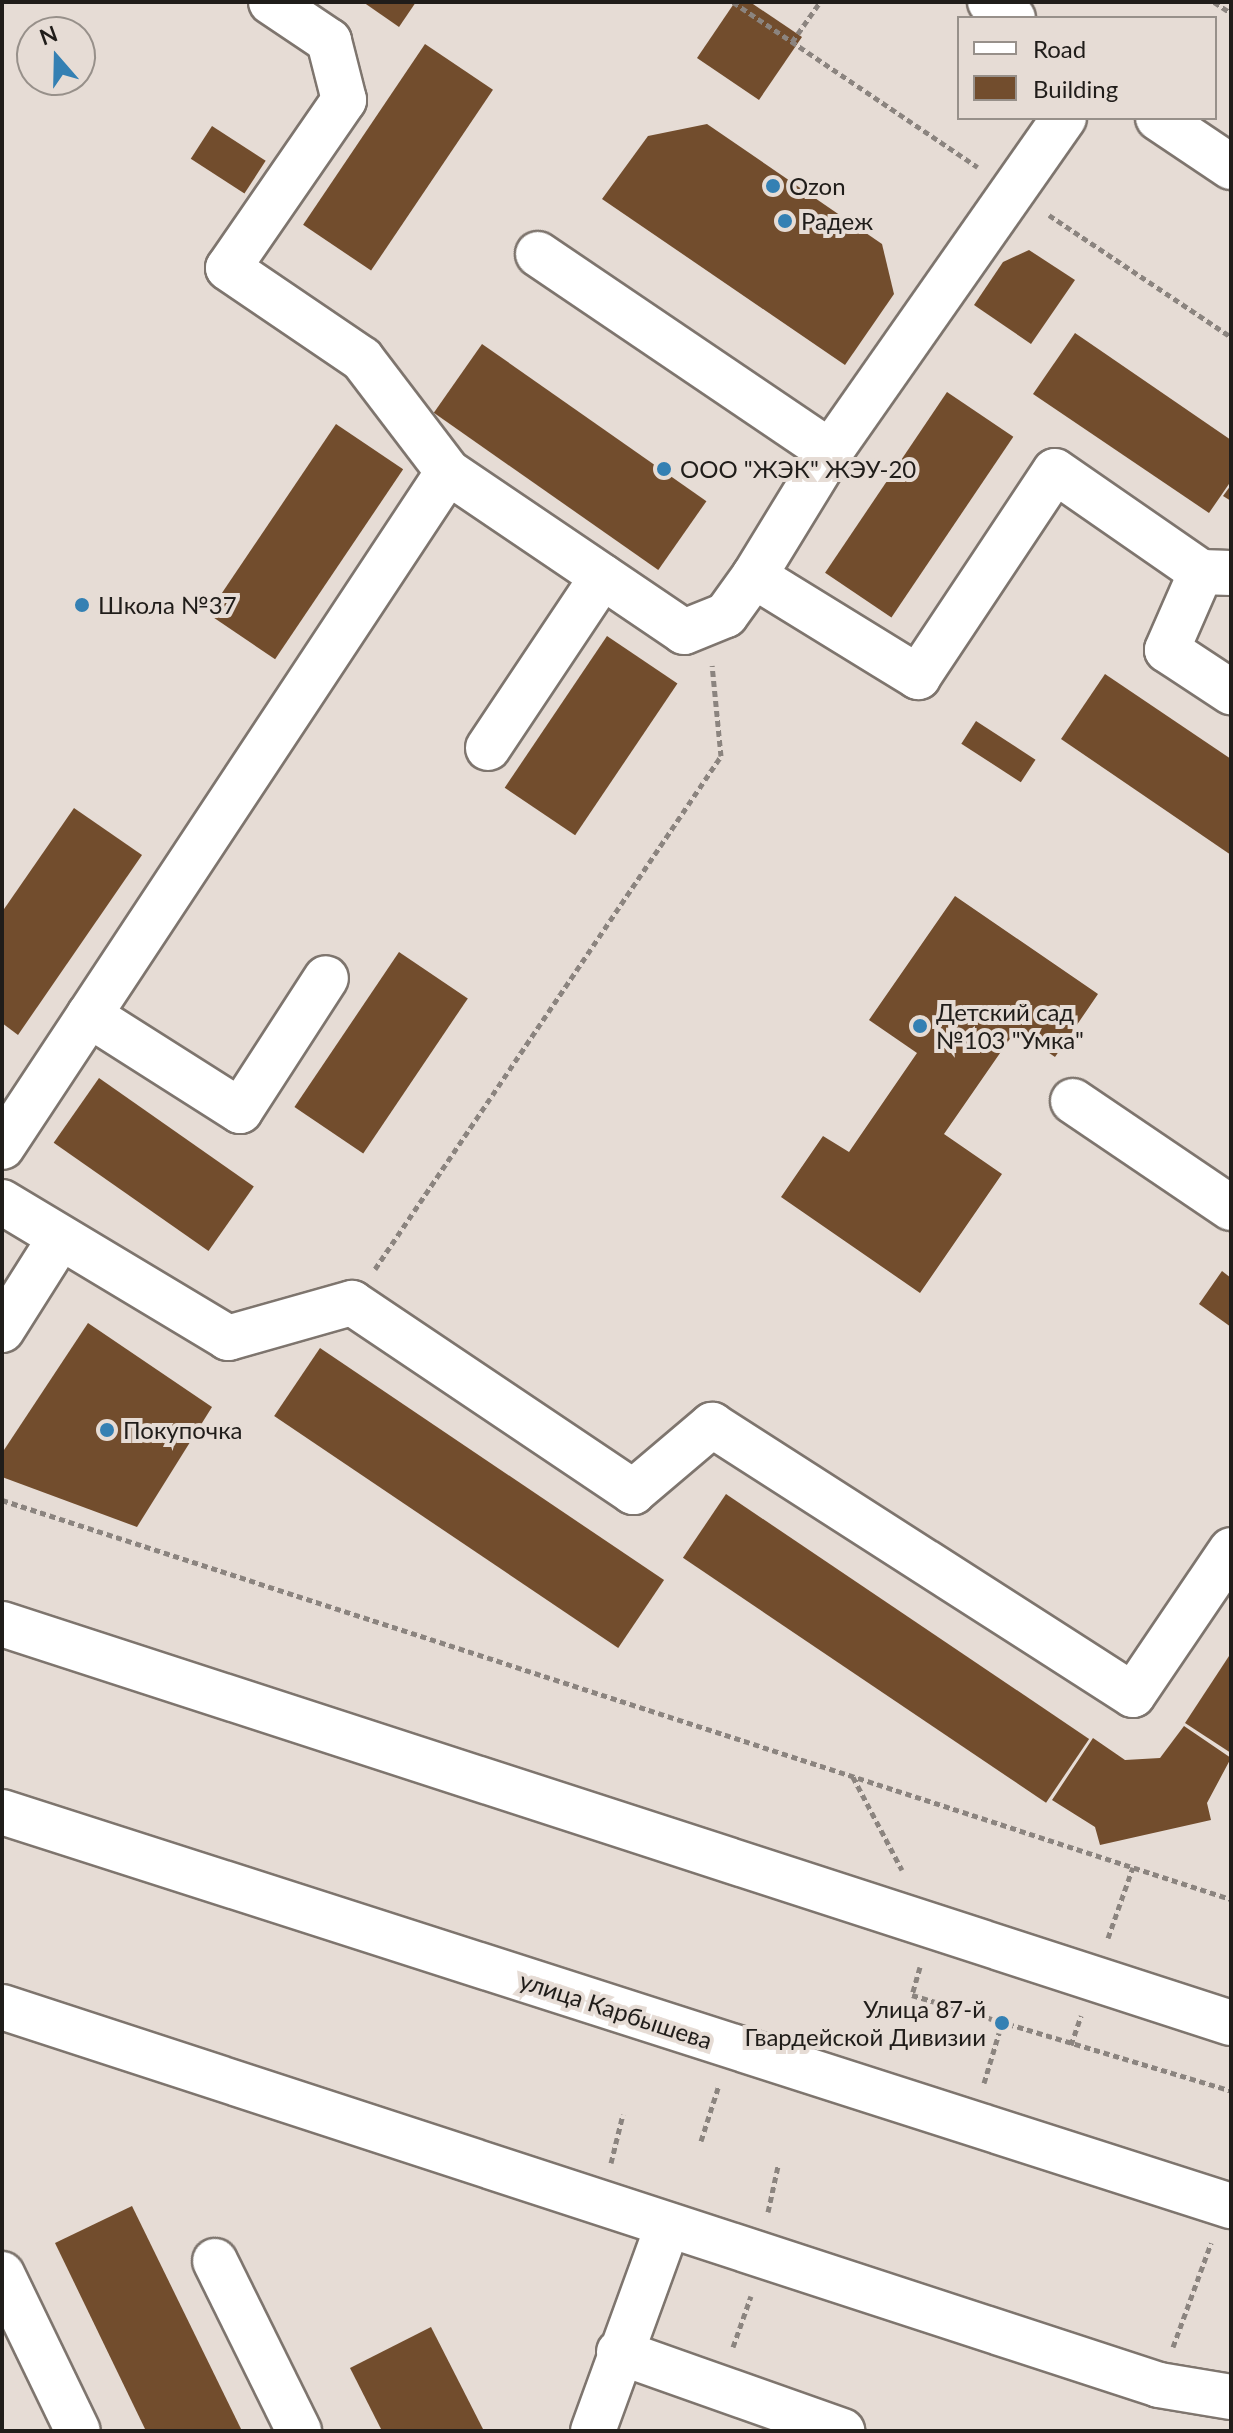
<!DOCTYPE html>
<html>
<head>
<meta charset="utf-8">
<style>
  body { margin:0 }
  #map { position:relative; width:1233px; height:2433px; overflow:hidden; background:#e6dcd5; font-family:Lato,sans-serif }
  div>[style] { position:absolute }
  .building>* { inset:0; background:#724d2d; transform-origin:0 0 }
  .path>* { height:5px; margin-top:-2.5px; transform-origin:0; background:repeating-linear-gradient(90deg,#8b847f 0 6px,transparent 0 10px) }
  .roads { filter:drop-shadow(2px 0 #7e756e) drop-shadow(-2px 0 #7e756e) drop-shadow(0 2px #7e756e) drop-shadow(0 -2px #7e756e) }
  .minor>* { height:44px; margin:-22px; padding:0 22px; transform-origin:22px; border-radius:22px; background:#fff }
  .dots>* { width:22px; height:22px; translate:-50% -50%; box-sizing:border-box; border:4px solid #e6dcd5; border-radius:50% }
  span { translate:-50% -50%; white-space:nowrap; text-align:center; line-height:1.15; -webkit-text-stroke:8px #e6dcd5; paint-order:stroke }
  .poi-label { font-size:24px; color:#201d1a }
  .left { translate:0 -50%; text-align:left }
  .right { translate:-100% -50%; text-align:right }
  .street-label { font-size:24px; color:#201d1a }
  .frame { position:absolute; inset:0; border:4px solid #201d1a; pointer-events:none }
  .legend { position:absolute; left:957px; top:16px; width:260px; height:104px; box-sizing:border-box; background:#e6dcd5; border:2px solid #97908a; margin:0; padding:10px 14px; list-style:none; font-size:24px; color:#201d1a }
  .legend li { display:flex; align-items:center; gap:16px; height:40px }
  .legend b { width:40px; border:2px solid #97908a }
  .north { position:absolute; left:16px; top:16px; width:80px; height:80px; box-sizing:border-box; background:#e6dcd5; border:2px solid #97908a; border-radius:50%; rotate:340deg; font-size:22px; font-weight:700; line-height:32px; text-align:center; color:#201d1a }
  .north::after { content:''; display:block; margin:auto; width:28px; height:36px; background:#3480b3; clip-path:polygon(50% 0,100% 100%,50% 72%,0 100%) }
</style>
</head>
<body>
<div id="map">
  <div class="building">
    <i style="clip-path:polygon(363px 2px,416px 2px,399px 27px)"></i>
    <i style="clip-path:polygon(735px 2px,750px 2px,802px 37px,759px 100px,697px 58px)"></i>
    <i style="left:425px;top:44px;width:82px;height:218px;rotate:34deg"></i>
    <i style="clip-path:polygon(707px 124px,882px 244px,894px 294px,845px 365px,602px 199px,648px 136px)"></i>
    <i style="left:212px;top:126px;width:64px;height:39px;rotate:33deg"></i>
    <i style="clip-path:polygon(1029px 250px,1075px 280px,1031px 344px,974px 305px,1003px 262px)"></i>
    <i style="clip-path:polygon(1075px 333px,1231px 440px,1231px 481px,1209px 513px,1033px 394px)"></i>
    <i style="left:482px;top:344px;width:274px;height:84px;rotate:35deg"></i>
    <i style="left:947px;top:392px;width:80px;height:218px;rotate:34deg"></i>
    <i style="left:336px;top:424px;width:81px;height:229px;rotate:34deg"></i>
    <i style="clip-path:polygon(1231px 485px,1231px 501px,1223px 496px)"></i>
    <i style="left:607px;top:636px;width:85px;height:183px;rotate:34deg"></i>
    <i style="clip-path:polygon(1105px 674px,1231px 759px,1231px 855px,1061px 739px)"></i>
    <i style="left:976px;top:721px;width:71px;height:27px;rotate:33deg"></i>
    <i style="clip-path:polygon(74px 808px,142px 855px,18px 1035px,2px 1023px,2px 912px)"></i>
    <i style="clip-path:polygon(955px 896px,1098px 994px,1055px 1057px,1016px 1030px,944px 1134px,1002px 1174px,920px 1293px,781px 1197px,823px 1136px,849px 1152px,917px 1053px,869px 1020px)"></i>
    <i style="left:399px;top:952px;width:83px;height:187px;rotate:34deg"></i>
    <i style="left:99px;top:1078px;width:189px;height:79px;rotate:35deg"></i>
    <i style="clip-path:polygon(1222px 1271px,1231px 1278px,1231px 1327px,1199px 1304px)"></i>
    <i style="clip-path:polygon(88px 1323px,212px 1407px,137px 1527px,2px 1477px,2px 1453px)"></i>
    <i style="left:320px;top:1348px;width:415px;height:82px;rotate:34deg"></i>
    <i style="left:726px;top:1494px;width:438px;height:77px;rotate:34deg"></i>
    <i style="clip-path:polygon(1231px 1653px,1231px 1753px,1185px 1723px)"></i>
    <i style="clip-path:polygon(1184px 1726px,1231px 1758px,1207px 1803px,1211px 1820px,1100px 1845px,1095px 1827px,1052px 1800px,1093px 1738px,1125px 1760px,1160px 1758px)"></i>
    <i style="clip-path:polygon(132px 2206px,242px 2431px,146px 2431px,55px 2243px)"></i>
    <i style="clip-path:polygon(431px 2327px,484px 2431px,382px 2431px,350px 2368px)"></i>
  </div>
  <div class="path">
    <i style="left:733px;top:2px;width:295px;rotate:34deg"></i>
    <i style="left:1214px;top:2px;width:20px;rotate:33deg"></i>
    <i style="left:792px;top:42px;width:49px;rotate:-55deg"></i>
    <i style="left:1049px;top:215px;width:219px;rotate:33.8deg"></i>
    <i style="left:375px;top:1269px;width:619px;rotate:-56deg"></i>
    <i style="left:721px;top:756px;width:91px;rotate:-95.6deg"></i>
    <i style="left:2px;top:1500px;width:1292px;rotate:17.99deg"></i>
    <i style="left:853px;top:1777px;width:105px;rotate:62.2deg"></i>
    <i style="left:1108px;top:1938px;width:75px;rotate:-70.6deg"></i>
    <i style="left:920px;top:1967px;width:29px;rotate:106deg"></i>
    <i style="left:912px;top:1995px;width:333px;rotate:16.7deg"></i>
    <i style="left:1071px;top:2045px;width:31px;rotate:-71deg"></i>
    <i style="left:984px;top:2083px;width:63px;rotate:-73.3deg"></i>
    <i style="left:701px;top:2141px;width:59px;rotate:-72.2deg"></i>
    <i style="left:611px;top:2163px;width:50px;rotate:-76.2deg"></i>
    <i style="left:768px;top:2212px;width:47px;rotate:-77.7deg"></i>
    <i style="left:733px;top:2347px;width:54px;rotate:-70.6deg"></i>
    <i style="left:1173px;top:2347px;width:111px;rotate:-69.9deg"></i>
  </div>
  <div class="roads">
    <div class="minor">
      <i style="left:271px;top:2px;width:70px;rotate:33.9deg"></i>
      <i style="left:329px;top:41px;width:61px;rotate:75.7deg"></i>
      <i style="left:344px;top:100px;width:204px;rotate:124.6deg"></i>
      <i style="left:228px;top:268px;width:162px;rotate:34.2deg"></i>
      <i style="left:362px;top:359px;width:142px;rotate:52.7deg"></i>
      <i style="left:448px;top:472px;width:285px;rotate:34.1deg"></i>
      <i style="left:684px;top:632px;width:45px;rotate:-22deg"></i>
      <i style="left:726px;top:615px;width:48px;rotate:-54.3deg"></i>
      <i style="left:990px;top:2px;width:28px;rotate:35deg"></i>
      <i style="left:1064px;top:118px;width:408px;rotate:125deg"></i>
      <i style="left:830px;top:452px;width:145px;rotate:121.5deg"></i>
      <i style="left:754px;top:576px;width:193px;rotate:31.6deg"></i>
      <i style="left:918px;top:677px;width:247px;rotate:-56.4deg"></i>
      <i style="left:1055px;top:471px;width:178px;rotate:34.7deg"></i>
      <i style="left:1201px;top:572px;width:30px;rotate:2deg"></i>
      <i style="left:1158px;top:118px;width:88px;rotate:33.9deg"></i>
      <i style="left:538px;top:254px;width:353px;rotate:34.1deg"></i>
      <i style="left:1201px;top:572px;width:85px;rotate:113.6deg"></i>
      <i style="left:1167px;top:650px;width:77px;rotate:33.3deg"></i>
      <i style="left:488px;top:748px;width:206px;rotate:-56.3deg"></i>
      <i style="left:89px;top:1015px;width:179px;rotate:32.4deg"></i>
      <i style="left:240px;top:1111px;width:158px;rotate:-57.1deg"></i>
      <i style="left:1073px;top:1101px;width:191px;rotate:34.1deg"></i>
      <i style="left:2px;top:1147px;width:809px;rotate:-56.55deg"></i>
      <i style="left:2px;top:1202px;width:264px;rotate:31deg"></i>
      <i style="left:228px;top:1338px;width:129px;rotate:-15.8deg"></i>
      <i style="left:352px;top:1303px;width:339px;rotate:33.9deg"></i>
      <i style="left:633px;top:1492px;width:104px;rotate:-40.3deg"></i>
      <i style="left:712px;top:1425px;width:500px;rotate:32.67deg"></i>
      <i style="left:1133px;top:1695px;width:175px;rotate:-55.9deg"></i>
      <i style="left:2px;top:1330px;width:107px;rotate:-57.7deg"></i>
      <i style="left:2px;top:1624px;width:1292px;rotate:17.99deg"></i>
      <i style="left:2px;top:1812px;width:1291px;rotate:17.78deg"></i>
      <i style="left:2px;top:2007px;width:1217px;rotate:18.09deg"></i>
      <i style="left:1159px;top:2385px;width:73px;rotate:9.5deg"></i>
      <i style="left:215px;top:2261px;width:190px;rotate:63.7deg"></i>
      <i style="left:2px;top:2274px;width:174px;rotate:64.2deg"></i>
      <i style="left:619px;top:2352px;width:237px;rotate:19.5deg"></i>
      <i style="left:593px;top:2431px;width:219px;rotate:-70deg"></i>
    </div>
  </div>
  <div class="dots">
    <i style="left:773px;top:186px;background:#3480b3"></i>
    <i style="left:785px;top:221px;background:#3480b3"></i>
    <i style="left:664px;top:469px;background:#3480b3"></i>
    <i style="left:82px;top:605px;background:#3480b3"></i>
    <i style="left:920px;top:1026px;background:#3480b3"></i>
    <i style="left:107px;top:1430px;background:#3480b3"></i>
    <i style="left:1002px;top:2023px;background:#3480b3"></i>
  </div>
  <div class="poi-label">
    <span class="left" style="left:789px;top:186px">Ozon</span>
    <span class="left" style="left:801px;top:221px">Радеж</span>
    <span class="left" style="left:680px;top:469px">ООО "ЖЭК" ЖЭУ-20</span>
    <span class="left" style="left:98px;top:605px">Школа №37</span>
    <span class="left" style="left:936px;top:1026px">Детский сад<br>№103 "Умка"</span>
    <span class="left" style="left:123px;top:1430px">Покупочка</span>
    <span class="right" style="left:986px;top:2023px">Улица 87-й<br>Гвардейской Дивизии</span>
  </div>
  <div class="street-label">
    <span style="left:616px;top:2010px;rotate:18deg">улица Карбышева</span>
  </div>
  <div class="frame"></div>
  <ul class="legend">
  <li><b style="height:10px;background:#fff"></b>Road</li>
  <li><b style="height:22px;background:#724d2d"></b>Building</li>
  </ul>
  <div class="north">N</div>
</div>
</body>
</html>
